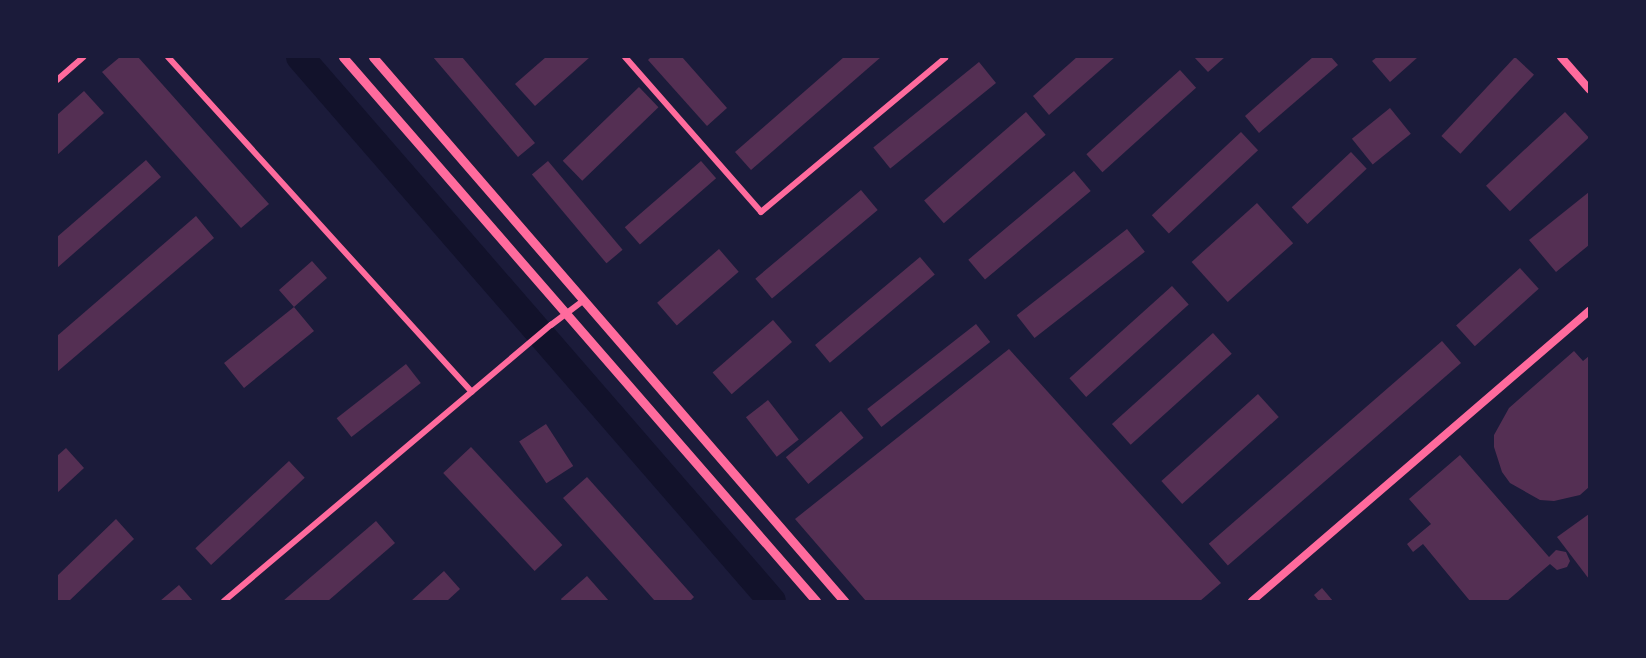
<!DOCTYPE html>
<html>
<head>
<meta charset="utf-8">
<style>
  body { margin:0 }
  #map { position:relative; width:1646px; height:658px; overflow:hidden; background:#1b1b3a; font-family:Merriweather,serif }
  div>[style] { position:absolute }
  .river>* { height:28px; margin:-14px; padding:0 14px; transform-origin:14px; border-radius:14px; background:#12122b }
  .building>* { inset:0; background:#542f53; transform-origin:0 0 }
  .minor>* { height:6px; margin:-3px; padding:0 3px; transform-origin:3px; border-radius:3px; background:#ff6b9d }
  .tertiary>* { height:8px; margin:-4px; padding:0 4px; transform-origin:4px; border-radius:4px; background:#ff6b9d }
  .secondary>* { height:9px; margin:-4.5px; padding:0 4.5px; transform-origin:4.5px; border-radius:4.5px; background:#ff6b9d }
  span { translate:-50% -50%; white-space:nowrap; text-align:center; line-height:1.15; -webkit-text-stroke:5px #1b1b3a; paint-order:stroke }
  .frame { position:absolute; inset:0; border:58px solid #1b1b3a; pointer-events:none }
</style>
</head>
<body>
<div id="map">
  <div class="river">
    <i style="left:300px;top:57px;width:720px;rotate:49.05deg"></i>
  </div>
  <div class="building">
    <i style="clip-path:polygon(120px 57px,138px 57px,269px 204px,241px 228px,102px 72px)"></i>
    <i style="clip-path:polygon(433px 57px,462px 57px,535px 143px,518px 157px)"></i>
    <i style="clip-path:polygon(546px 57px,590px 57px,535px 106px,515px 84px)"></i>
    <i style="clip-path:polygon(651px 57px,682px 57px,727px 108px,707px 126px,648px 60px)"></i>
    <i style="clip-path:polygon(844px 57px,881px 57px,751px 170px,735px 152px)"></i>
    <i style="clip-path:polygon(1077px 57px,1115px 57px,1049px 115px,1033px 96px)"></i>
    <i style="clip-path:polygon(1194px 57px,1225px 57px,1208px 72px)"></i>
    <i style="clip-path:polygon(1313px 57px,1331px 57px,1338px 65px,1259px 133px,1245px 116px)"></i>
    <i style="clip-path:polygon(1377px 57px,1418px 57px,1390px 82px,1372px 61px)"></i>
    <i style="left:1515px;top:57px;width:26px;height:108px;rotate:43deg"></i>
    <i style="left:979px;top:62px;width:27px;height:136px;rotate:51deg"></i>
    <i style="left:1180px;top:70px;width:24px;height:126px;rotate:48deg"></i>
    <i style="left:639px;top:87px;width:28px;height:106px;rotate:46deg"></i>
    <i style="clip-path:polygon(84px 91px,104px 113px,57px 155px,57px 115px)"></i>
    <i style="left:1390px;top:108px;width:33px;height:49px;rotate:51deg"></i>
    <i style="left:1026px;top:112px;width:30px;height:135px;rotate:49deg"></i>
    <i style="left:1565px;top:112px;width:35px;height:108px;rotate:47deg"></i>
    <i style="left:1241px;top:132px;width:25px;height:122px;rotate:47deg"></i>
    <i style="left:1351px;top:152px;width:23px;height:81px;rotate:47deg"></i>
    <i style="clip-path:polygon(146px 160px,161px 177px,57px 268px,57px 237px)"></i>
    <i style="left:548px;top:161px;width:116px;height:21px;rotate:50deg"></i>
    <i style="left:701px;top:161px;width:23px;height:101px;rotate:49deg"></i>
    <i style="left:1074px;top:171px;width:26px;height:138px;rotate:50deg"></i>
    <i style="left:861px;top:190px;width:26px;height:138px;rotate:50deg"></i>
    <i style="clip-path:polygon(1589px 192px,1589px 245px,1556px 272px,1529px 240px)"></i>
    <i style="left:1257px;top:203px;width:54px;height:88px;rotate:48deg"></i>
    <i style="clip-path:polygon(196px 216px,214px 238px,57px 372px,57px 336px)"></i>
    <i style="left:1127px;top:229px;width:29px;height:140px;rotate:52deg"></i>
    <i style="left:719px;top:249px;width:30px;height:82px;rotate:49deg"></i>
    <i style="left:920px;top:257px;width:23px;height:137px;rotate:50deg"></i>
    <i style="clip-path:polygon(312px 261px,327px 278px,294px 307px,314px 331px,244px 388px,224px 363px,294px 307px,279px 290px)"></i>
    <i style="left:1520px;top:268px;width:28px;height:86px;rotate:48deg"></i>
    <i style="left:1172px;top:286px;width:25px;height:138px;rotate:48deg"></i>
    <i style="left:773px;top:320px;width:29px;height:80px;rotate:49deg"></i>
    <i style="left:976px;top:324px;width:23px;height:138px;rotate:52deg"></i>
    <i style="left:1213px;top:333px;width:28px;height:136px;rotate:48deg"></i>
    <i style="left:1442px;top:341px;width:29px;height:309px;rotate:49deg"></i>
    <i style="clip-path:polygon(1009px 349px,1221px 583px,1200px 601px,866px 601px,795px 519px)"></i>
    <i style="clip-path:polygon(1574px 351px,1583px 361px,1589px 356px,1589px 487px,1580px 495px,1554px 501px,1540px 500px,1510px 483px,1502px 472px,1494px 447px,1494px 435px,1509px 408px)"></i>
    <i style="left:406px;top:364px;width:24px;height:88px;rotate:52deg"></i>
    <i style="left:1258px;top:394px;width:31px;height:130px;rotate:48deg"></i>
    <i style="left:768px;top:400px;width:50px;height:28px;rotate:52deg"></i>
    <i style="left:841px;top:411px;width:35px;height:72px;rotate:50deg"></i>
    <i style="left:546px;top:424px;width:50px;height:32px;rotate:57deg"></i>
    <i style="left:471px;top:447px;width:134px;height:38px;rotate:47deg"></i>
    <i style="clip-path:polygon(66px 448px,84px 468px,57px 493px,57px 456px)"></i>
    <i style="clip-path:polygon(1460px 455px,1549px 557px,1556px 550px,1566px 552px,1570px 561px,1567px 567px,1557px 570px,1550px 564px,1507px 601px,1470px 601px,1423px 544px,1413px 552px,1407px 544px,1431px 524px,1409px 499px)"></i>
    <i style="left:289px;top:461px;width:23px;height:128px;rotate:47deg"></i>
    <i style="clip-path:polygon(587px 477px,694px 597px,690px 601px,655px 601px,563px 498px)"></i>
    <i style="clip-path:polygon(1589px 514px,1589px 579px,1557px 537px)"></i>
    <i style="clip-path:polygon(116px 519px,134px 539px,69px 601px,57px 601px,57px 576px)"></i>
    <i style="clip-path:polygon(376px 521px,395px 543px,328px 601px,283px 601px)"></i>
    <i style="clip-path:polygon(444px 571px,460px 589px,447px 601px,411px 601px)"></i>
    <i style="clip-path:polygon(587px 576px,609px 601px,562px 601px,561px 599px)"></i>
    <i style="clip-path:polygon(179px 585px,193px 601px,160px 601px)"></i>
    <i style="clip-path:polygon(1322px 588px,1333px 601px,1319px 601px,1314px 595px)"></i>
  </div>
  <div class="minor">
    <i style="left:168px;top:57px;width:452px;rotate:47.8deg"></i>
    <i style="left:625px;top:57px;width:206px;rotate:48.7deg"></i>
    <i style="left:761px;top:212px;width:240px;rotate:-39.9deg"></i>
    <i style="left:57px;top:80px;width:35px;rotate:-41deg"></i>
    <i style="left:224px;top:601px;width:428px;rotate:-40.2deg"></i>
    <i style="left:551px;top:325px;width:40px;rotate:-37deg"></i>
  </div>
  <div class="tertiary">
    <i style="left:1561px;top:57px;width:43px;rotate:48.8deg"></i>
    <i style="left:1252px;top:601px;width:445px;rotate:-40.7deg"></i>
  </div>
  <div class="secondary">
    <i style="left:343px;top:57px;width:721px;rotate:48.99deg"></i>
    <i style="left:373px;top:57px;width:720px;rotate:49.11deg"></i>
  </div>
  <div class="frame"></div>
</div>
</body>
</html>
